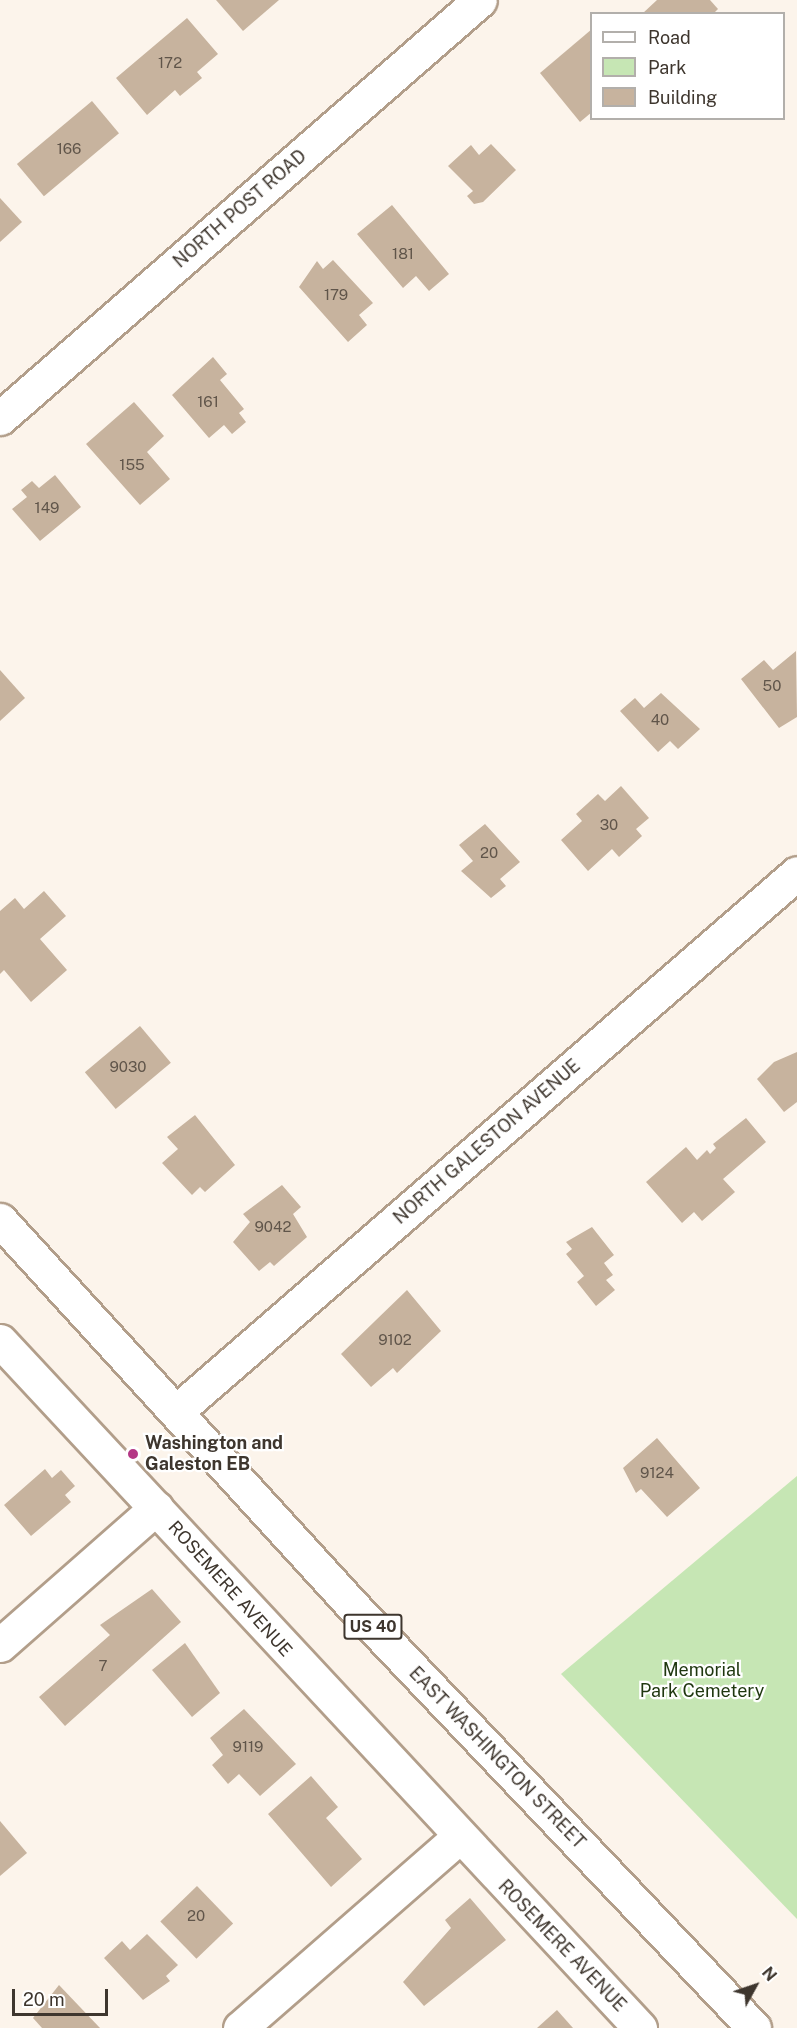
<!DOCTYPE html>
<html>
<head>
<meta charset="utf-8">
<style>
  body { margin:0 }
  #map { position:relative; width:797px; height:2028px; overflow:hidden; background:#fcf4eb; font-family:"Public Sans",sans-serif }
  div>[style] { position:absolute }
  .green>* { inset:0; background:#c6e6b4 }
  .building>* { inset:0; background:#c7b39e; transform-origin:0 0 }
  .roads { filter:drop-shadow(2px 0 #b29e8a) drop-shadow(-2px 0 #b29e8a) drop-shadow(0 2px #b29e8a) drop-shadow(0 -2px #b29e8a) }
  .street>* { height:33px; margin:-16.5px; padding:0 16.5px; transform-origin:16.5px; border-radius:16.5px; background:#fff }
  .primary>* { height:33px; margin:-16.5px; padding:0 16.5px; transform-origin:16.5px; border-radius:16.5px; background:#fff }
  .dots>* { width:16px; height:16px; translate:-50% -50%; box-sizing:border-box; border:3px solid #fff; border-radius:50% }
  span { translate:-50% -50%; white-space:nowrap; text-align:center; line-height:1.15; -webkit-text-stroke:4.5px #fff; paint-order:stroke }
  .number-label { font-size:15px; color:#60554a }
  .number-label span { -webkit-text-stroke-width:0 }
  .shield-label span { padding:2px 4px; background:#fff; border:2px solid; border-radius:4px; -webkit-text-stroke-width:0 }
  .shield-label { font-size:16px; color:#3e362e; font-weight:700 }
  .street-label { font-size:18px; color:#3e362e }
  .poi-label { font-size:18px; color:#3e362e; font-weight:700 }
  .left { translate:0 -50%; text-align:left }
  .park-label { font-size:18px; color:#1f370f }
  .legend { position:absolute; left:590px; top:12px; width:195px; height:108px; box-sizing:border-box; background:#fff; border:2px solid #b2afab; margin:0; padding:8px 10px; list-style:none; font-size:18px; color:#3e362e }
  .legend li { display:flex; align-items:center; gap:12px; height:30px }
  .legend b { width:30px; border:2px solid #b2afab }
  .north { position:absolute; left:725px; top:1956px; width:60px; height:60px; -webkit-text-stroke:4px #fff; paint-order:stroke; rotate:50deg; font-size:16px; font-weight:700; line-height:24px; text-align:center; color:#3e362e }
  .north::after { content:''; display:block; margin:auto; width:21px; height:27px; background:#3e362e; clip-path:polygon(50% 0,100% 100%,50% 72%,0 100%) }
  .scale { position:absolute; left:12px; top:1989px; width:96px; height:27px; box-sizing:border-box; border:3px solid #3e362e; border-top:0; padding-left:8px; font-size:18px; line-height:21px; white-space:nowrap; color:#3e362e; -webkit-text-stroke:4px #fff; paint-order:stroke }
</style>
</head>
<body>
<div id="map">
  <div class="green">
    <i style="clip-path:polygon(797px 1476px,797px 1919px,561px 1674px)"></i>
  </div>
  <div class="building">
    <i style="clip-path:polygon(216px 0,279px 0,243px 31px)"></i>
    <i style="clip-path:polygon(657px 0,710px 0,718px 9px,713px 14px,642px 14px)"></i>
    <i style="clip-path:polygon(187px 18px,218px 54px,197px 72px,202px 78px,180px 96px,175px 90px,147px 115px,116px 78px)"></i>
    <i style="clip-path:polygon(592px 29px,592px 112px,580px 122px,540px 73px)"></i>
    <i style="left:92px;top:101px;width:42px;height:98px;rotate:50deg"></i>
    <i style="clip-path:polygon(491px 144px,516px 170px,483px 202px,474px 204px,467px 196px,473px 191px,448px 166px,471px 145px,479px 155px)"></i>
    <i style="clip-path:polygon(0 198px,22px 222px,0 242px)"></i>
    <i style="clip-path:polygon(392px 205px,449px 274px,429px 291px,416px 276px,403px 288px,357px 234px)"></i>
    <i style="clip-path:polygon(333px 260px,373px 303px,359px 315px,367px 325px,348px 342px,299px 287px,317px 261px,323px 269px)"></i>
    <i style="clip-path:polygon(213px 357px,227px 374px,220px 380px,244px 409px,239px 413px,246px 422px,232px 434px,224px 425px,209px 438px,172px 395px)"></i>
    <i style="clip-path:polygon(134px 402px,164px 436px,147px 452px,170px 479px,140px 505px,86px 444px)"></i>
    <i style="clip-path:polygon(55px 475px,81px 507px,40px 541px,12px 509px,27px 497px,21px 490px,32px 481px,39px 488px)"></i>
    <i style="clip-path:polygon(796px 651px,797px 717px,779px 728px,741px 679px,764px 660px,773px 670px)"></i>
    <i style="clip-path:polygon(0 670px,25px 698px,0 721px)"></i>
    <i style="clip-path:polygon(661px 693px,700px 729px,678px 749px,670px 741px,658px 752px,620px 711px,635px 698px,644px 708px)"></i>
    <i style="clip-path:polygon(621px 786px,649px 818px,636px 829px,642px 836px,619px 857px,612px 849px,588px 871px,561px 840px,582px 821px,576px 814px,598px 794px,605px 801px)"></i>
    <i style="clip-path:polygon(485px 824px,520px 862px,500px 879px,506px 886px,491px 898px,461px 871px,473px 861px,459px 845px)"></i>
    <i style="clip-path:polygon(44px 891px,66px 916px,40px 939px,67px 970px,31px 1002px,4px 970px,0 974px,0 911px,15px 898px,24px 909px)"></i>
    <i style="left:140px;top:1026px;width:48px;height:72px;rotate:50deg"></i>
    <i style="clip-path:polygon(797px 1052px,797px 1102px,784px 1112px,757px 1079px,774px 1062px)"></i>
    <i style="clip-path:polygon(195px 1115px,235px 1165px,205px 1192px,200px 1187px,192px 1195px,162px 1163px,178px 1149px,167px 1137px)"></i>
    <i style="clip-path:polygon(746px 1118px,766px 1142px,723px 1179px,735px 1192px,702px 1221px,694px 1212px,682px 1223px,646px 1182px,686px 1147px,697px 1160px,707px 1150px,710px 1154px,716px 1148px,713px 1144px)"></i>
    <i style="clip-path:polygon(282px 1185px,301px 1207px,293px 1214px,307px 1237px,274px 1266px,270px 1262px,259px 1271px,233px 1242px,250px 1222px,243px 1214px)"></i>
    <i style="clip-path:polygon(592px 1227px,614px 1255px,604px 1263px,613px 1275px,606px 1280px,615px 1290px,596px 1306px,577px 1282px,584px 1276px,566px 1254px,572px 1249px,566px 1242px)"></i>
    <i style="clip-path:polygon(407px 1290px,441px 1331px,397px 1373px,393px 1368px,371px 1387px,341px 1354px)"></i>
    <i style="clip-path:polygon(657px 1438px,700px 1488px,667px 1517px,641px 1489px,636px 1493px,623px 1468px)"></i>
    <i style="clip-path:polygon(45px 1469px,52px 1478px,61px 1470px,75px 1486px,65px 1495px,71px 1502px,31px 1536px,4px 1505px)"></i>
    <i style="clip-path:polygon(152px 1589px,181px 1622px,65px 1726px,39px 1697px,110px 1635px,100px 1625px)"></i>
    <i style="clip-path:polygon(185px 1643px,220px 1693px,192px 1717px,152px 1670px)"></i>
    <i style="clip-path:polygon(244px 1709px,296px 1764px,260px 1796px,239px 1774px,228px 1784px,212px 1765px,223px 1755px,210px 1738px)"></i>
    <i style="clip-path:polygon(311px 1776px,338px 1807px,326px 1818px,362px 1859px,331px 1887px,268px 1814px)"></i>
    <i style="clip-path:polygon(0 1821px,27px 1853px,0 1876px)"></i>
    <i style="left:197px;top:1886px;width:52px;height:51px;rotate:46deg"></i>
    <i style="clip-path:polygon(470px 1898px,506px 1940px,424px 2006px,403px 1982px,451px 1928px,445px 1920px)"></i>
    <i style="clip-path:polygon(147px 1934px,178px 1965px,166px 1976px,170px 1981px,143px 2000px,104px 1958px,122px 1941px,130px 1950px)"></i>
    <i style="clip-path:polygon(59px 1985px,100px 2028px,42px 2028px,33px 2018px)"></i>
    <i style="clip-path:polygon(557px 2010px,573px 2028px,537px 2028px)"></i>
  </div>
  <div class="roads">
    <div class="street">
      <i style="left:0;top:1341px;width:939px;rotate:47.03deg"></i>
      <i style="left:178px;top:1410px;width:819px;rotate:-40.94deg"></i>
      <i style="left:0;top:1645px;width:208px;rotate:-41.3deg"></i>
      <i style="left:240px;top:2028px;width:289px;rotate:-41.1deg"></i>
    </div>
    <div class="primary">
      <i style="left:0;top:418px;width:636px;rotate:-41.05deg"></i>
      <i style="left:0;top:1220px;width:520px;rotate:47.57deg"></i>
      <i style="left:351px;top:1604px;width:585px;rotate:46.45deg"></i>
    </div>
  </div>
  <div class="dots">
    <i style="left:133px;top:1454px;background:#b43785"></i>
  </div>
  <div class="number-label">
    <span style="left:170px;top:63px">172</span>
    <span style="left:69px;top:149px">166</span>
    <span style="left:403px;top:254px">181</span>
    <span style="left:336px;top:295px">179</span>
    <span style="left:208px;top:402px">161</span>
    <span style="left:132px;top:465px">155</span>
    <span style="left:47px;top:508px">149</span>
    <span style="left:772px;top:686px">50</span>
    <span style="left:660px;top:720px">40</span>
    <span style="left:609px;top:825px">30</span>
    <span style="left:489px;top:853px">20</span>
    <span style="left:128px;top:1067px">9030</span>
    <span style="left:273px;top:1227px">9042</span>
    <span style="left:395px;top:1340px">9102</span>
    <span style="left:657px;top:1473px">9124</span>
    <span style="left:103px;top:1666px">7</span>
    <span style="left:248px;top:1747px">9119</span>
    <span style="left:196px;top:1916px">20</span>
  </div>
  <div class="shield-label">
    <span style="left:373px;top:1627px">US 40</span>
  </div>
  <div class="street-label">
    <span style="left:240px;top:209px;rotate:-41deg">NORTH POST ROAD</span>
    <span style="left:487px;top:1142px;rotate:-41deg">NORTH GALESTON AVENUE</span>
    <span style="left:230px;top:1589px;rotate:48deg">ROSEMERE AVENUE</span>
    <span style="left:497px;top:1758px;rotate:46deg">EAST WASHINGTON STREET</span>
    <span style="left:562px;top:1946px;rotate:46deg">ROSEMERE AVENUE</span>
  </div>
  <div class="poi-label">
    <span class="left" style="left:145px;top:1454px">Washington and<br>Galeston EB</span>
  </div>
  <div class="park-label">
    <span style="left:702px;top:1681px">Memorial<br>Park Cemetery</span>
  </div>
  <ul class="legend">
  <li><b style="height:8px;background:#fff"></b>Road</li>
  <li><b style="height:16px;background:#c6e6b4"></b>Park</li>
  <li><b style="height:16px;background:#c7b39e"></b>Building</li>
  </ul>
  <div class="north">N</div>
  <div class="scale">20 m</div>
</div>
</body>
</html>
